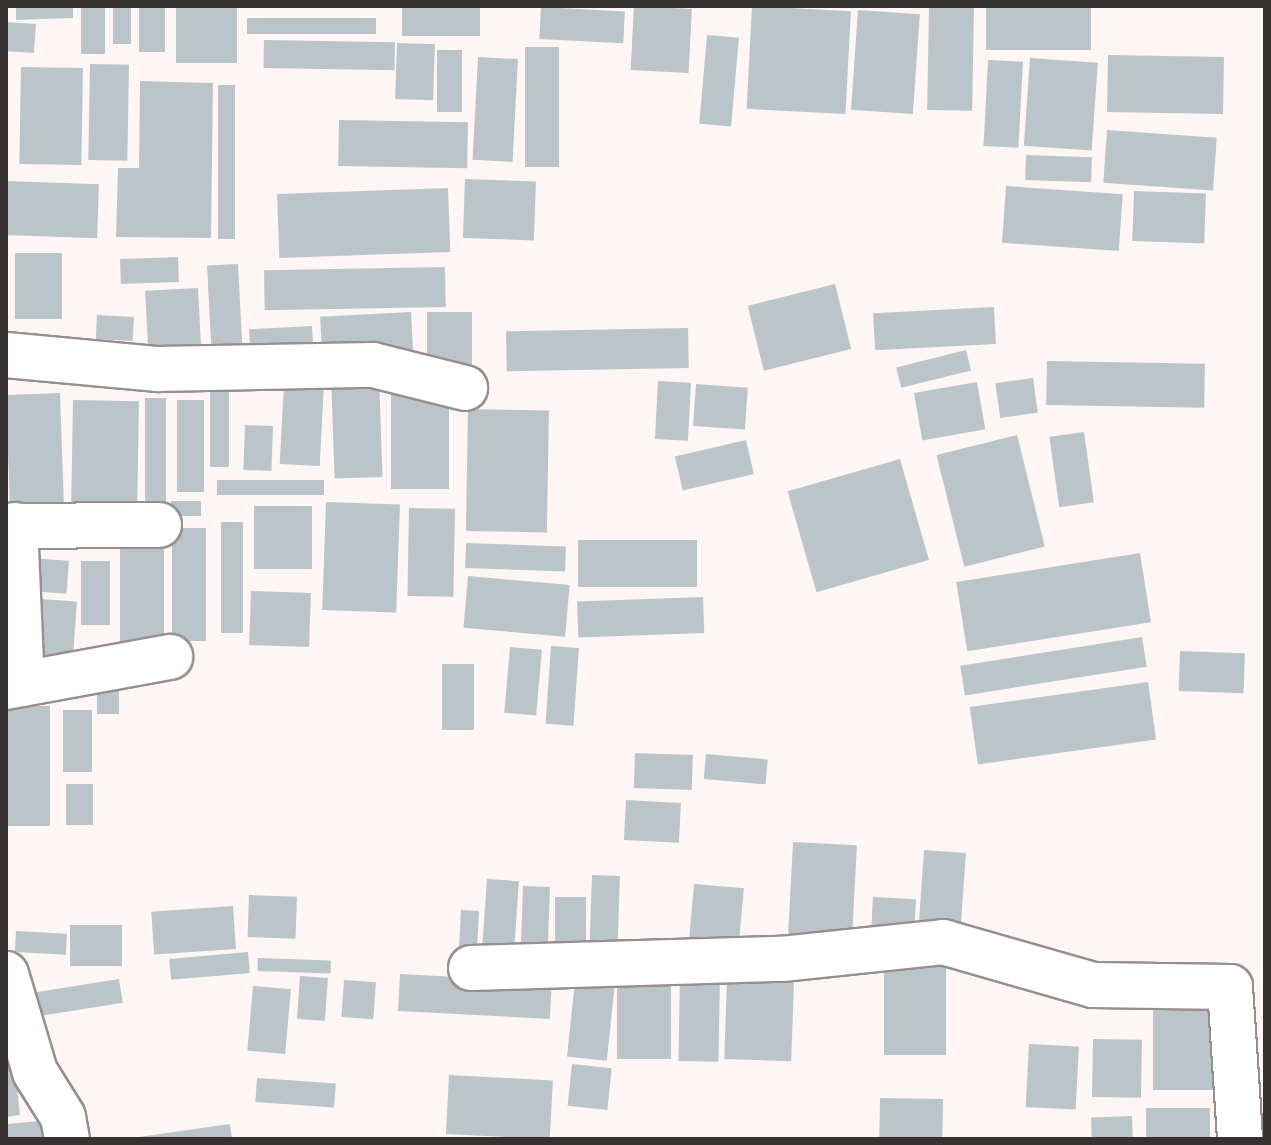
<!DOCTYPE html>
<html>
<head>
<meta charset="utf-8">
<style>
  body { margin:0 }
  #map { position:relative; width:1271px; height:1145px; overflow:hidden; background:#fef5f5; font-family:"Sofia Sans Condensed",sans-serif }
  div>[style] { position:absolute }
  .building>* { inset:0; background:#bbc5c9; transform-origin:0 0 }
  .roads { filter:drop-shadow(2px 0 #998e8f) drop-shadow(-2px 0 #998e8f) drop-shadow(0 2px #998e8f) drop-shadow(0 -2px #998e8f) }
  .minor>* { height:44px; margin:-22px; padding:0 22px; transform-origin:22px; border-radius:22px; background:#fff }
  span { translate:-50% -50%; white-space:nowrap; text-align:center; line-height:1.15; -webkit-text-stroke:8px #fff; paint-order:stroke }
  .frame { position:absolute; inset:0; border:8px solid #373232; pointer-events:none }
</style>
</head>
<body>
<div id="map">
  <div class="building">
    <i style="clip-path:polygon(16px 6px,73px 6px,73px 18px,16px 20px)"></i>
    <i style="left:81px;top:6px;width:24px;height:48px"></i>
    <i style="left:113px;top:6px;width:18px;height:38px"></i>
    <i style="left:139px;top:6px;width:26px;height:46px"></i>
    <i style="left:176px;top:6px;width:61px;height:57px"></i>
    <i style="left:402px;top:6px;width:78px;height:30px"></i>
    <i style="left:634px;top:6px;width:58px;height:64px;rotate:3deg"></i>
    <i style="left:752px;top:6px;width:99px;height:103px;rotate:3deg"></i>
    <i style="left:929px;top:6px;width:45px;height:104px;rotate:1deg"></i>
    <i style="left:986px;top:6px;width:105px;height:44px"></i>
    <i style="left:541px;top:7px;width:84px;height:32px;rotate:3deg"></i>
    <i style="left:858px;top:10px;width:62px;height:100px;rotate:4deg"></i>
    <i style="left:376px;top:18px;width:16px;height:129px;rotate:90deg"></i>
    <i style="left:6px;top:22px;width:30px;height:29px;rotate:4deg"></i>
    <i style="left:707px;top:35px;width:32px;height:89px;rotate:5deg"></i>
    <i style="left:264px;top:40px;width:131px;height:28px;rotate:1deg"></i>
    <i style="left:397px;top:43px;width:38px;height:56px;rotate:2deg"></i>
    <i style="left:525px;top:47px;width:34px;height:120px"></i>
    <i style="left:437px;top:50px;width:25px;height:62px"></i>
    <i style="left:1108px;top:55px;width:116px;height:57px;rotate:1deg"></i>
    <i style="left:478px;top:57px;width:40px;height:103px;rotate:3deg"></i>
    <i style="left:1030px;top:58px;width:68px;height:88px;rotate:4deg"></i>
    <i style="left:988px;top:60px;width:35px;height:86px;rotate:3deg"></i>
    <i style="left:90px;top:64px;width:39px;height:96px;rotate:1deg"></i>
    <i style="left:21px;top:67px;width:62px;height:97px;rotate:1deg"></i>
    <i style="clip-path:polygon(140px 81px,213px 83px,211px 238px,116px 237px,118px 168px,139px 168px)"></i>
    <i style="left:218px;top:85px;width:17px;height:154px"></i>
    <i style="left:339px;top:120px;width:129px;height:46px;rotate:1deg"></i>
    <i style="left:1107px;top:130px;width:110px;height:53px;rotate:4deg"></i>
    <i style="left:1026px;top:155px;width:66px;height:25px;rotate:2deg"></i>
    <i style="left:465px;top:179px;width:71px;height:59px;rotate:2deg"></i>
    <i style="left:6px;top:181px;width:93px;height:54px;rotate:2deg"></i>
    <i style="left:1006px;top:186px;width:117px;height:57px;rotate:4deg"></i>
    <i style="left:448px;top:188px;width:64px;height:171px;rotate:88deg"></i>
    <i style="left:1134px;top:191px;width:72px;height:50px;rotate:2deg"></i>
    <i style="left:15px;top:253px;width:47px;height:66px"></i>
    <i style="left:178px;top:257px;width:25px;height:58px;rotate:88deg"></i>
    <i style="left:238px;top:264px;width:99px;height:31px;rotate:87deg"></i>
    <i style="left:445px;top:267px;width:40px;height:181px;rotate:89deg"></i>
    <i style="left:835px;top:284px;width:67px;height:90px;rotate:76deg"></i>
    <i style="left:198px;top:288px;width:70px;height:53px;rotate:87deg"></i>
    <i style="left:994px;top:307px;width:37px;height:121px;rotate:87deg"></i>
    <i style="left:411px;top:312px;width:41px;height:91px;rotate:87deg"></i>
    <i style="left:427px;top:312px;width:45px;height:54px"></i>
    <i style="left:97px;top:315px;width:37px;height:24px;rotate:3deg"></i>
    <i style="left:312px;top:326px;width:33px;height:63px;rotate:87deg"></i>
    <i style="left:688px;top:328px;width:40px;height:182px;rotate:89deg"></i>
    <i style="left:966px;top:350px;width:21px;height:72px;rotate:76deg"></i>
    <i style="left:1047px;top:361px;width:158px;height:44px;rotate:1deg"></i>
    <i style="left:379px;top:375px;width:102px;height:48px;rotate:88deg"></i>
    <i style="left:1033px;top:378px;width:35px;height:38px;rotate:82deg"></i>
    <i style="left:658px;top:381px;width:33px;height:58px;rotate:3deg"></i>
    <i style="left:977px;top:382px;width:48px;height:64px;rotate:80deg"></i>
    <i style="left:284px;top:383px;width:40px;height:81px;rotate:3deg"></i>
    <i style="left:696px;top:384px;width:52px;height:42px;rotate:4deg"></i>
    <i style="left:391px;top:388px;width:58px;height:101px"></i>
    <i style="left:210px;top:391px;width:19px;height:76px"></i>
    <i style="left:60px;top:393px;width:122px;height:54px;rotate:88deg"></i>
    <i style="left:145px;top:398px;width:21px;height:120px"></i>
    <i style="left:73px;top:400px;width:66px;height:116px;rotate:1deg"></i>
    <i style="left:177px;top:400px;width:27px;height:92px"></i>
    <i style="left:468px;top:409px;width:81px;height:122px;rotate:1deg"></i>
    <i style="left:245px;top:425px;width:28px;height:45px;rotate:2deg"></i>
    <i style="left:1084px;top:432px;width:71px;height:35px;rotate:82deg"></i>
    <i style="left:1017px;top:435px;width:115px;height:83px;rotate:76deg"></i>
    <i style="left:746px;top:440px;width:35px;height:73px;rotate:77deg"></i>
    <i style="left:900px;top:459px;width:105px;height:117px;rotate:74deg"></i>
    <i style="left:217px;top:480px;width:107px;height:15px"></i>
    <i style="left:201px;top:501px;width:15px;height:30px;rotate:90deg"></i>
    <i style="left:326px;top:502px;width:74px;height:108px;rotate:2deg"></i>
    <i style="left:254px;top:506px;width:58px;height:63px"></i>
    <i style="left:409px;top:508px;width:46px;height:88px;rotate:1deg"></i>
    <i style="left:221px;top:522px;width:22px;height:111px"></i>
    <i style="left:172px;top:528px;width:34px;height:113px"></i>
    <i style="left:164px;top:538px;width:114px;height:44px;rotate:90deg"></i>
    <i style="left:578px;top:540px;width:119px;height:47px"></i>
    <i style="left:466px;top:543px;width:100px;height:25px;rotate:2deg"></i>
    <i style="left:1140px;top:553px;width:70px;height:186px;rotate:81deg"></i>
    <i style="left:30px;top:558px;width:39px;height:33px;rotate:4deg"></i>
    <i style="left:81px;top:561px;width:29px;height:64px"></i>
    <i style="left:468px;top:576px;width:102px;height:52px;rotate:5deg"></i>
    <i style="left:251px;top:591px;width:60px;height:54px;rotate:2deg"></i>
    <i style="left:703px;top:597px;width:36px;height:126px;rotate:88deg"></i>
    <i style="left:28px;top:598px;width:49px;height:63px;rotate:4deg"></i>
    <i style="left:1142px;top:637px;width:30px;height:184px;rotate:81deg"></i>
    <i style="left:551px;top:646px;width:28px;height:78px;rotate:4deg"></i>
    <i style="left:510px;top:647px;width:32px;height:66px;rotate:5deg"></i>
    <i style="left:1180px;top:651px;width:65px;height:40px;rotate:2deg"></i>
    <i style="left:442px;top:664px;width:32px;height:66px"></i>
    <i style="left:1148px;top:682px;width:58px;height:180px;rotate:82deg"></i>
    <i style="left:97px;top:683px;width:22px;height:31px"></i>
    <i style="left:6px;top:706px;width:44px;height:120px"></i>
    <i style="left:63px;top:710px;width:29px;height:62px"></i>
    <i style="left:635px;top:753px;width:58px;height:35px;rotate:2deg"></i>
    <i style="left:706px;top:754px;width:62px;height:25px;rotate:5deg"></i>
    <i style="left:66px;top:784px;width:27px;height:41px"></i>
    <i style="left:626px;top:800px;width:55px;height:40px;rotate:3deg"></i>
    <i style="left:793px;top:842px;width:64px;height:96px;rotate:3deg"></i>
    <i style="left:924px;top:850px;width:42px;height:82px;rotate:4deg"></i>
    <i style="left:592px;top:875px;width:28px;height:80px;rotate:2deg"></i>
    <i style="left:487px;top:879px;width:32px;height:80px;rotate:4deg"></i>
    <i style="left:694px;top:884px;width:50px;height:59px;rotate:5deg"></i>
    <i style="left:523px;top:886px;width:27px;height:71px;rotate:2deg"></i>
    <i style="left:249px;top:895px;width:48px;height:42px;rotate:2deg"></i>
    <i style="left:555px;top:897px;width:31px;height:59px"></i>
    <i style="left:873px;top:897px;width:43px;height:39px;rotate:3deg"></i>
    <i style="left:233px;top:906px;width:43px;height:82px;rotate:86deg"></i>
    <i style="left:461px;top:910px;width:18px;height:50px;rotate:3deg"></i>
    <i style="left:70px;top:925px;width:52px;height:41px"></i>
    <i style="left:16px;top:931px;width:51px;height:21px;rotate:3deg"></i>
    <i style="left:248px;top:952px;width:21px;height:79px;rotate:85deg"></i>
    <i style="left:258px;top:958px;width:73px;height:13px;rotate:2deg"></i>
    <i style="left:884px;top:964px;width:62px;height:91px"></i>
    <i style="left:576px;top:971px;width:40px;height:86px;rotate:6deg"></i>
    <i style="left:617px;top:972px;width:54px;height:87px"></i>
    <i style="left:680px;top:972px;width:40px;height:89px;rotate:1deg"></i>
    <i style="left:400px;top:974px;width:152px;height:37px;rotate:3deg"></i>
    <i style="left:300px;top:976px;width:28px;height:43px;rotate:4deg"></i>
    <i style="left:119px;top:979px;width:24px;height:89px;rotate:81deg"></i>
    <i style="left:344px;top:980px;width:32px;height:37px;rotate:4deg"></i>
    <i style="left:727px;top:980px;width:67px;height:79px;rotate:2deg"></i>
    <i style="left:253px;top:986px;width:38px;height:65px;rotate:5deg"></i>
    <i style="left:1153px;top:1004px;width:68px;height:86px"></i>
    <i style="left:1093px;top:1039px;width:49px;height:58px;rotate:1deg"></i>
    <i style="clip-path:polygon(12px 1044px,20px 1115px,6px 1117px,6px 1045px)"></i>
    <i style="left:1029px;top:1044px;width:50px;height:63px;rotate:3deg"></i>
    <i style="left:572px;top:1064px;width:40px;height:42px;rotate:6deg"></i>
    <i style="left:449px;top:1075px;width:104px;height:59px;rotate:3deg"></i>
    <i style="left:257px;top:1078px;width:79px;height:24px;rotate:4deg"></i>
    <i style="left:880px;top:1098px;width:63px;height:41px;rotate:1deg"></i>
    <i style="left:1210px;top:1108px;width:31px;height:64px;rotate:90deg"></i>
    <i style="left:1132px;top:1116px;width:23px;height:41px;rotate:88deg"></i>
    <i style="clip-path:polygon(40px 1121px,42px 1139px,6px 1139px,6px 1124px)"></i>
    <i style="clip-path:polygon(230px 1124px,232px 1139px,139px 1139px,139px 1137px)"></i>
  </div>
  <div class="roads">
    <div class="minor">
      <i style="left:6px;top:355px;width:153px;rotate:5.3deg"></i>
      <i style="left:158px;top:369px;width:215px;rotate:-1.1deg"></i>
      <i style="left:373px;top:365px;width:95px;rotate:14deg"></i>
      <i style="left:15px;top:525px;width:159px;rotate:87.5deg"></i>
      <i style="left:6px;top:526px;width:153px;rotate:-0.4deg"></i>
      <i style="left:6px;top:687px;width:167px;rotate:-10.4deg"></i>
      <i style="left:471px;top:968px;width:311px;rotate:-1.7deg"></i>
      <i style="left:782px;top:959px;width:162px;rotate:-6deg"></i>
      <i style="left:943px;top:942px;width:156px;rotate:16deg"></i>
      <i style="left:1093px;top:985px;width:137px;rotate:0.8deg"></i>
      <i style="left:1230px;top:987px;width:152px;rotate:86.2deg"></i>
      <i style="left:6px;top:974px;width:102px;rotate:73.5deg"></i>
      <i style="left:35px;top:1072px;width:53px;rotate:58.1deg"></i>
      <i style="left:63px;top:1117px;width:22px;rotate:80deg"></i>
    </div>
  </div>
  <div class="frame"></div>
</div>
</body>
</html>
